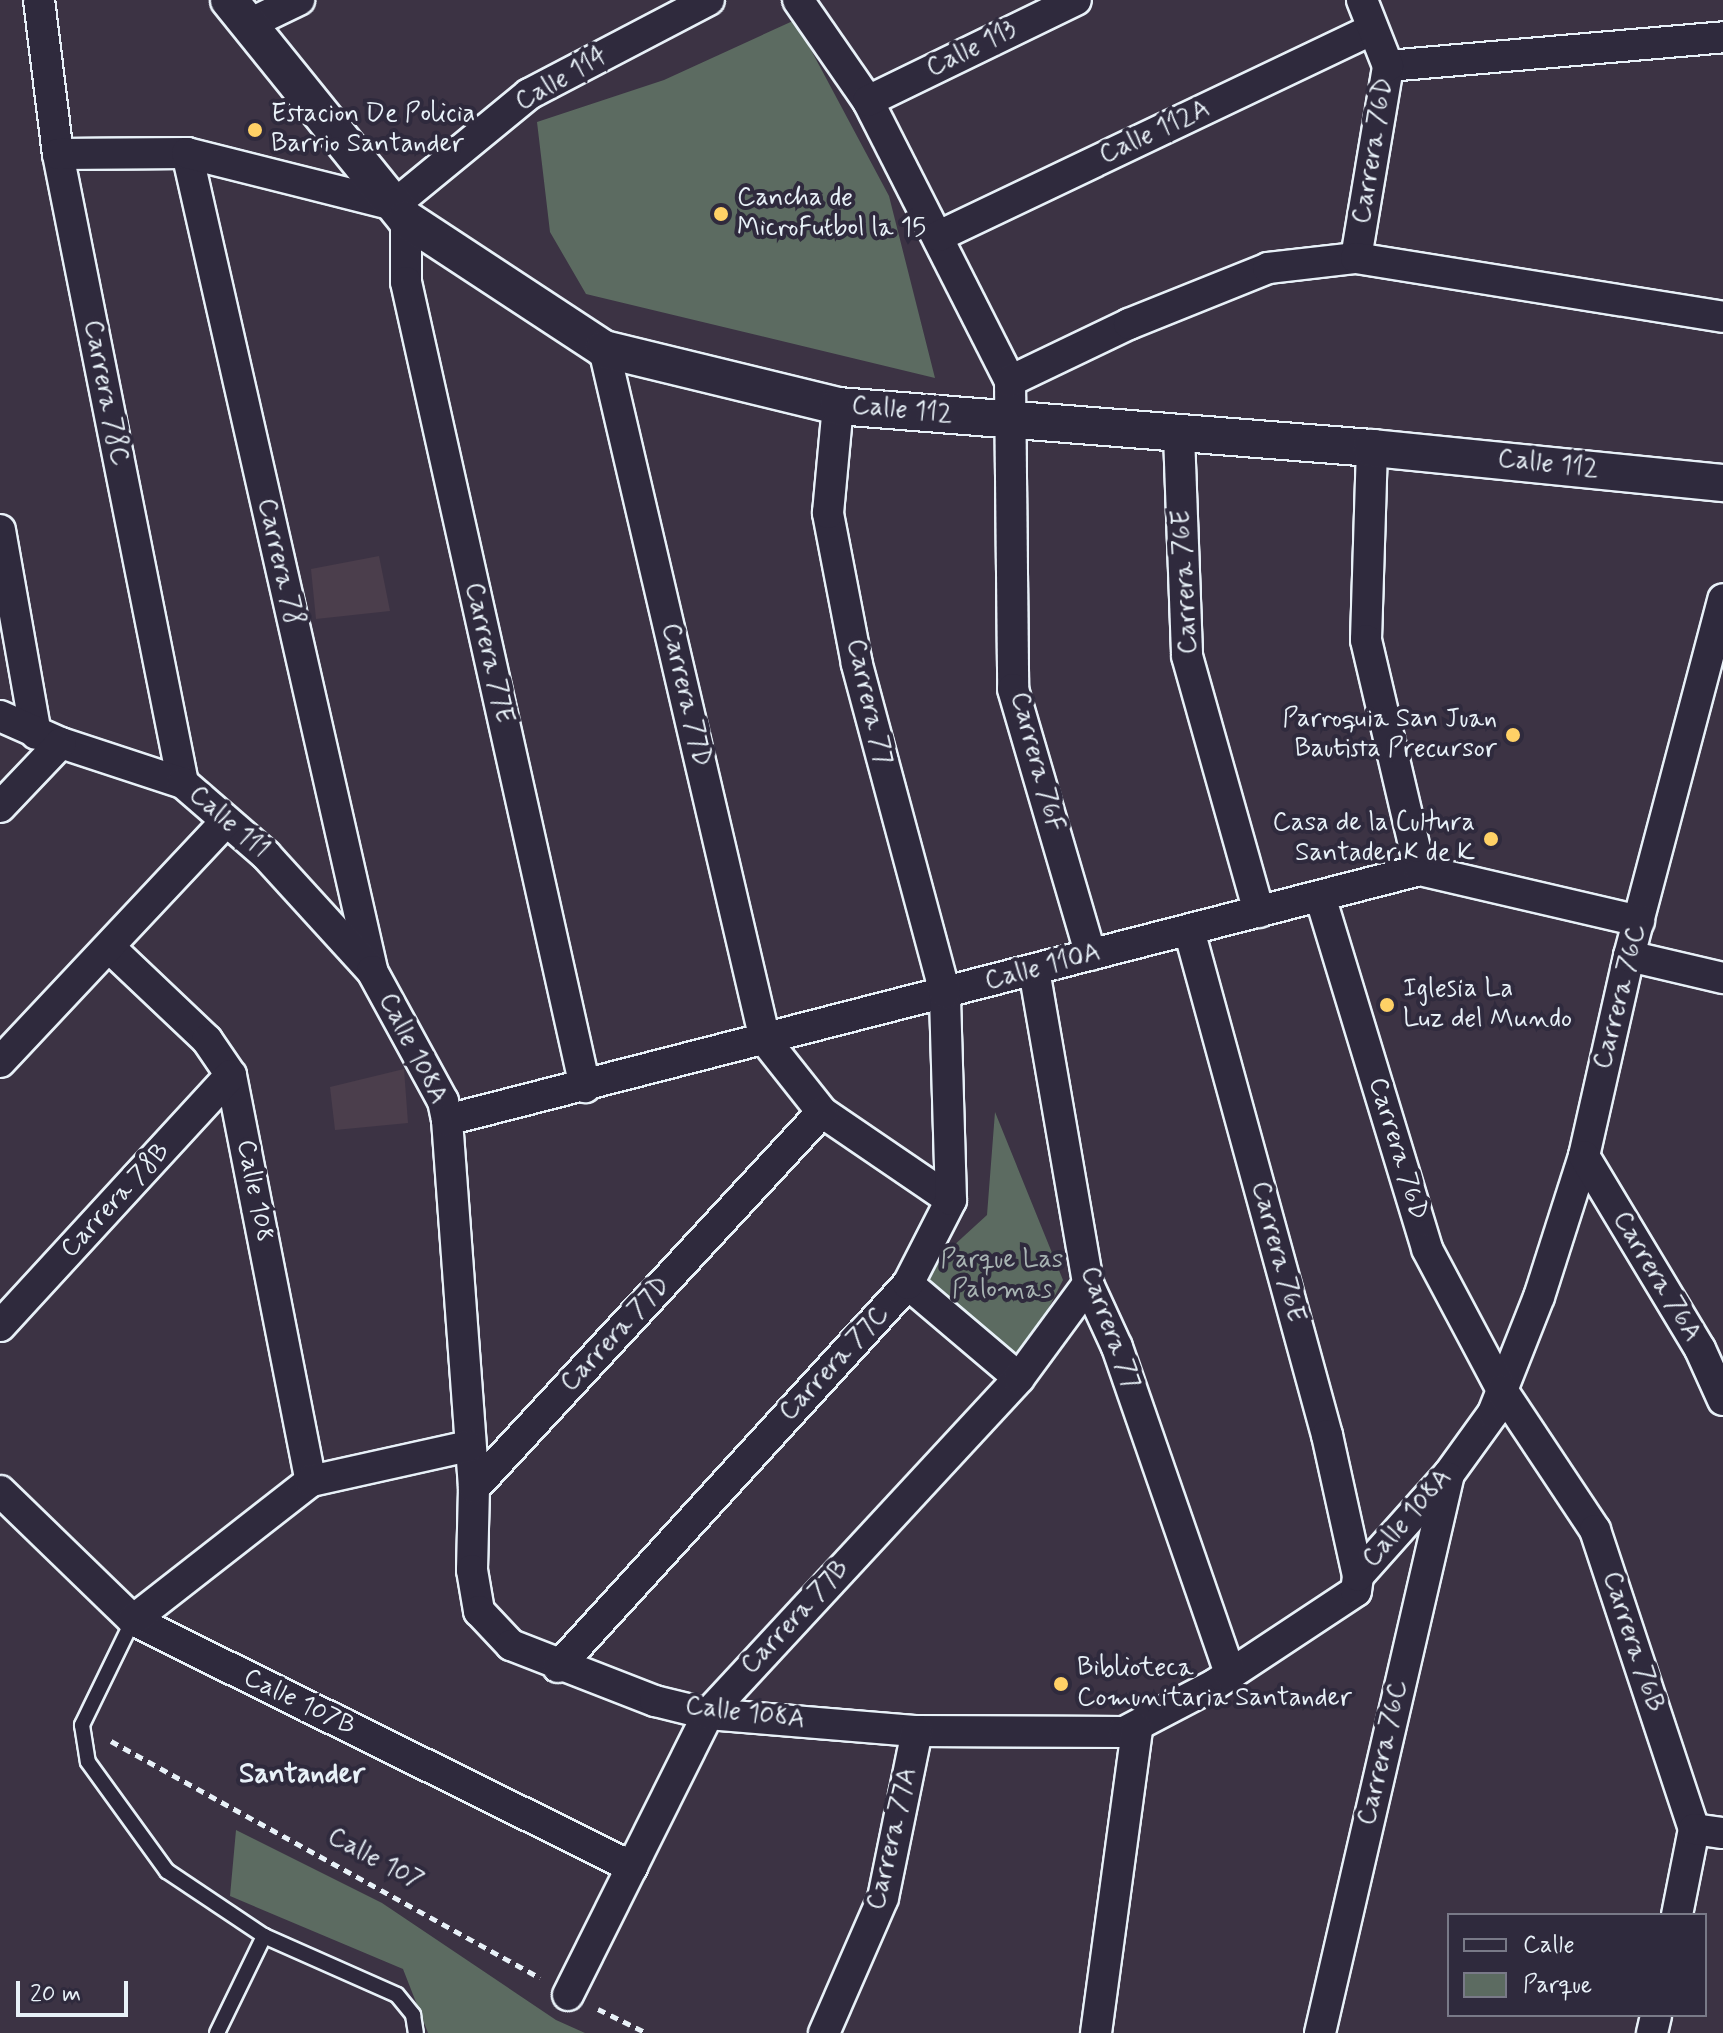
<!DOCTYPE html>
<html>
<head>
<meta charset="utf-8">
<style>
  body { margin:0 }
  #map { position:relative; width:1723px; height:2033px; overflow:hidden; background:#3c3344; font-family:Mynerve,sans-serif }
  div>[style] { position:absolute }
  .built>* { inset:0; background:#4b3e4c }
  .green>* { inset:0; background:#5c6b61 }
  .path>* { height:5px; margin-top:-2.5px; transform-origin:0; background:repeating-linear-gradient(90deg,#e8f1f8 0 8px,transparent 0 14px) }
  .roads { filter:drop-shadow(2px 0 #e8f1f8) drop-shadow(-2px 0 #e8f1f8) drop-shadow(0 2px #e8f1f8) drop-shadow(0 -2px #e8f1f8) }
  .service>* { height:14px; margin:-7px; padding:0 7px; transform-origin:7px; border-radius:7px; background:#2f2a3d }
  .minor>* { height:30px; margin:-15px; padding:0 15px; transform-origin:15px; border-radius:15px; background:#2f2a3d }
  .tertiary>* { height:36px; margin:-18px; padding:0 18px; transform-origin:18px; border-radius:18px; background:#2f2a3d }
  .dots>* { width:22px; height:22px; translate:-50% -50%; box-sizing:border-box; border:4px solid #2f2a3d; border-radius:50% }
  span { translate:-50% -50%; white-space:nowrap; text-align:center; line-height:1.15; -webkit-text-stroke:8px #2f2a3d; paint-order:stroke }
  .street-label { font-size:26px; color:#e8f1f8 }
  .poi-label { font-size:26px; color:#e8f1f8 }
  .left { translate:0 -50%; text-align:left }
  .right { translate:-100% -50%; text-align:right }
  .park-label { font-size:26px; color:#a9b5b4 }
  .neighbourhood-label { font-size:28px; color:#e8f1f8; font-weight:700 }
  .legend { position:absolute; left:1447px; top:1913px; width:260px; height:104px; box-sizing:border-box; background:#2f2a3d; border:2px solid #797a88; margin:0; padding:10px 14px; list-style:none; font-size:24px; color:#e8f1f8 }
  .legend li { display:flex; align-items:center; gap:16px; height:40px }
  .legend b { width:40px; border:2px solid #797a88 }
  .scale { position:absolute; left:16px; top:1981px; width:112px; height:36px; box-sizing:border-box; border:4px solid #e8f1f8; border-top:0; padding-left:10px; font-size:24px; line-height:28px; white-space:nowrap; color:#e8f1f8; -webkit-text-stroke:6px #2f2a3d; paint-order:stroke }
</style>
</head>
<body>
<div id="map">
  <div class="built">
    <i style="clip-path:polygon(379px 556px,390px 611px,316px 619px,311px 569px)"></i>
    <i style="clip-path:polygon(404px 1069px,408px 1123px,335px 1130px,330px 1087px)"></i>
  </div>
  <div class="green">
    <i style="clip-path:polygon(795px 20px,889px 196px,935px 378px,586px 294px,550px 232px,537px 122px,664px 80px)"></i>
    <i style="clip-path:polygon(995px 1112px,1063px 1280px,1022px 1360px,916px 1280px,987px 1215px)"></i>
    <i style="clip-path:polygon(236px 1830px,382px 1903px,556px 2020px,585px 2033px,428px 2033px,403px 1969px,230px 1896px)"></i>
  </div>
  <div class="path">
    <i style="left:111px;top:1741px;width:490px;rotate:28.9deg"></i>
    <i style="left:598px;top:2009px;width:55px;rotate:26.1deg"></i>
  </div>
  <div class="roads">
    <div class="service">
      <i style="left:133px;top:1620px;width:117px;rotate:115.9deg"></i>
      <i style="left:82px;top:1725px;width:37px;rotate:81deg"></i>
      <i style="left:88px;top:1762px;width:135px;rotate:54.1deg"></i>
      <i style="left:167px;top:1871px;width:117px;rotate:33.8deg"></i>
      <i style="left:264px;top:1936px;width:145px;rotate:23.9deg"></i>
      <i style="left:397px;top:1995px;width:26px;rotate:51deg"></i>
      <i style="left:413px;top:2015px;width:18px;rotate:81deg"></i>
      <i style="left:217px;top:2033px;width:108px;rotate:-64.1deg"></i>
    </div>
    <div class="minor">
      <i style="left:39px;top:0;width:155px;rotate:83deg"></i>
      <i style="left:58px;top:154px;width:641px;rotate:78.76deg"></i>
      <i style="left:798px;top:0;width:123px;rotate:55.3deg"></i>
      <i style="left:868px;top:101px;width:314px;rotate:63.1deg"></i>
      <i style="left:1010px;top:381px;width:308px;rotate:89.4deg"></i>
      <i style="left:1013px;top:689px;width:277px;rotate:73.7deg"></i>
      <i style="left:247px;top:25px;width:58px;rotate:-25.7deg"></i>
      <i style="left:1388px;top:66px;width:336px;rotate:-4.9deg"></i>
      <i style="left:868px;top:101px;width:231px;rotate:-25.9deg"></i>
      <i style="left:187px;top:153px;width:837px;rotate:77.23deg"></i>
      <i style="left:58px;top:154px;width:129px;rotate:-0.4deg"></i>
      <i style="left:187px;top:153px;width:213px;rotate:14.1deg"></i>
      <i style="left:394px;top:205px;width:175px;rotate:-39.4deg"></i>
      <i style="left:529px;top:94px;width:203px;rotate:-27.6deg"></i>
      <i style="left:406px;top:219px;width:63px;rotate:90deg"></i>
      <i style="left:406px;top:282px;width:825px;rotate:77.46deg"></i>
      <i style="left:939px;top:236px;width:479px;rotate:-25.5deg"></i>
      <i style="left:1356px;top:258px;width:195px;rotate:-80.5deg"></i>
      <i style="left:1388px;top:66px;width:71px;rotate:-111.5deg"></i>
      <i style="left:604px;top:349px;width:710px;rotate:76.88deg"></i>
      <i style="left:765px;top:1040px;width:92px;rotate:51.6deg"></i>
      <i style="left:822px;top:1112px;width:156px;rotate:34.3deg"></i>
      <i style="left:1010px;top:381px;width:132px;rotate:-25.6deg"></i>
      <i style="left:1129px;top:324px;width:150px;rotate:-21.9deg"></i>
      <i style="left:1268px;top:268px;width:89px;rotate:-6.5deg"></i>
      <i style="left:1356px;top:258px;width:372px;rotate:9.1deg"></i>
      <i style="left:1179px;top:435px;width:221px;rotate:87.9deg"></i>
      <i style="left:1187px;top:656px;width:266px;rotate:74.3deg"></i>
      <i style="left:1372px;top:448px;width:192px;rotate:91.8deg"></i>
      <i style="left:1366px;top:640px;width:236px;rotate:76.8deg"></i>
      <i style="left:0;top:530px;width:207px;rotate:80deg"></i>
      <i style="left:0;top:716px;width:67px;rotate:23.9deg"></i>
      <i style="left:61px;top:743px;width:128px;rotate:18.2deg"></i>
      <i style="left:183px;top:783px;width:110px;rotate:40.9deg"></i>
      <i style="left:266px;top:855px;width:157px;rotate:47.6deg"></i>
      <i style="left:372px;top:971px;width:148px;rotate:61.4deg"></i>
      <i style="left:443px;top:1101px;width:19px;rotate:78deg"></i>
      <i style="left:447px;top:1120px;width:369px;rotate:85.8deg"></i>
      <i style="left:474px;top:1488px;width:82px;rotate:91.4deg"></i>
      <i style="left:472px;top:1570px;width:42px;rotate:80.3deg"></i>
      <i style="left:479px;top:1611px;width:47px;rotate:46.7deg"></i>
      <i style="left:511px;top:1645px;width:155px;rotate:21.3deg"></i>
      <i style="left:655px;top:1701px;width:55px;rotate:13.8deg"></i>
      <i style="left:708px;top:1714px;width:210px;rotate:4.7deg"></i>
      <i style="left:917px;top:1731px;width:207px;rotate:0.3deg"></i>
      <i style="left:1124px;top:1732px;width:102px;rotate:-27.6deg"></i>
      <i style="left:1214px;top:1685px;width:170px;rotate:-33.5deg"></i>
      <i style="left:1356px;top:1591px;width:15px;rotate:-82deg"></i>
      <i style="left:1358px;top:1576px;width:137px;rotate:-48.3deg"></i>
      <i style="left:1449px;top:1474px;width:75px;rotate:-54.2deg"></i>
      <i style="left:1493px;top:1413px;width:125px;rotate:-68.4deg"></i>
      <i style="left:1539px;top:1297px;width:148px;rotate:-72.3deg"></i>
      <i style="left:1584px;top:1156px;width:205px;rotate:-77.3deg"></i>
      <i style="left:1629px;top:956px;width:369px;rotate:-75.2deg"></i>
      <i style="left:0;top:807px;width:88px;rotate:-46.4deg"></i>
      <i style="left:1320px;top:896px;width:369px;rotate:73.1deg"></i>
      <i style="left:1427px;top:1249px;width:160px;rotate:62deg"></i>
      <i style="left:1502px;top:1390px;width:168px;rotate:56.4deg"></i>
      <i style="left:1595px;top:1530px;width:315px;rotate:71.7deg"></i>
      <i style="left:1694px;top:1829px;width:88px;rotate:101.2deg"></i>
      <i style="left:1189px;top:930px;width:524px;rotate:74.72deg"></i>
      <i style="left:1327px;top:1435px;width:144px;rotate:77.6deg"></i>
      <i style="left:109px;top:947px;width:135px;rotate:43.5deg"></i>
      <i style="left:207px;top:1040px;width:42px;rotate:55.6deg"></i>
      <i style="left:231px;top:1075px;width:414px;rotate:78.9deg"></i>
      <i style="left:1629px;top:956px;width:97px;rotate:13.2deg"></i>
      <i style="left:1034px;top:970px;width:319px;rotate:80.2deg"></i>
      <i style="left:1088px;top:1284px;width:69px;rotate:65.3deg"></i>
      <i style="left:1117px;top:1347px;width:346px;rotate:70.9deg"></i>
      <i style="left:0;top:1062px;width:330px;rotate:-46.8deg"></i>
      <i style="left:447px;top:1120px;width:1005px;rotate:-14.41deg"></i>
      <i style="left:1420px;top:870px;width:225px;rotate:13.1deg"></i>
      <i style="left:1584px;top:1156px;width:225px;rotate:59deg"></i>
      <i style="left:1700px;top:1349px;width:56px;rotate:65.7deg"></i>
      <i style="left:908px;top:1284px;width:145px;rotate:40.3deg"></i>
      <i style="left:0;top:1326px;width:341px;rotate:-47.4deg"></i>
      <i style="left:474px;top:1488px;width:512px;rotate:-47.21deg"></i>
      <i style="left:0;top:1491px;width:185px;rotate:44.1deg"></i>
      <i style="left:133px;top:1620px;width:557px;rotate:26.33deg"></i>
      <i style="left:133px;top:1620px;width:226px;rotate:-38deg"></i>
      <i style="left:311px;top:1481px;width:162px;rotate:-12.5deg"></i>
      <i style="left:558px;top:1667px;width:519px;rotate:-47.58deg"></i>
      <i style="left:908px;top:1284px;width:94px;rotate:-62.9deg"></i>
      <i style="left:951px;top:1200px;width:207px;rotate:-91.7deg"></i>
      <i style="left:945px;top:993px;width:341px;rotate:-105deg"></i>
      <i style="left:857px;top:664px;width:154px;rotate:-100.9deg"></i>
      <i style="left:828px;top:513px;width:107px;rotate:-84.7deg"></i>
      <i style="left:1694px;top:1829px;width:29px;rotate:8deg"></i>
      <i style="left:568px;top:1995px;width:314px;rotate:-63.5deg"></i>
      <i style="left:708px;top:1714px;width:458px;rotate:-47.2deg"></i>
      <i style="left:1019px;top:1378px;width:117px;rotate:-53.7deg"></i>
      <i style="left:824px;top:2033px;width:147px;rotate:-66.4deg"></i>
      <i style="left:883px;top:1898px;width:170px;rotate:-78.5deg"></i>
      <i style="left:1096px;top:2033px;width:307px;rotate:-82.3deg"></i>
      <i style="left:1320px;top:2033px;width:570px;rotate:-77.01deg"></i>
      <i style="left:1652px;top:2033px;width:18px;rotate:-77deg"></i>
    </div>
    <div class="tertiary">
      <i style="left:229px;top:0;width:282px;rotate:51.1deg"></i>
      <i style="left:406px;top:219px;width:237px;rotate:33.3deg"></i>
      <i style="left:604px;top:349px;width:241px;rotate:13.7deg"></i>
      <i style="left:838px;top:406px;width:536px;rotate:4.5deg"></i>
      <i style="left:1372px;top:448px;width:353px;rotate:5.7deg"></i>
    </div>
  </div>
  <div class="dots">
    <i style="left:255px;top:130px;background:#ffd166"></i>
    <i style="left:721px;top:214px;background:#ffd166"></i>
    <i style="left:1513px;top:735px;background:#ffd166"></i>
    <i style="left:1491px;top:839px;background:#ffd166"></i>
    <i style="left:1387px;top:1005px;background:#ffd166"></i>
    <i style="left:1061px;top:1684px;background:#ffd166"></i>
  </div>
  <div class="street-label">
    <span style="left:972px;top:50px;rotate:-26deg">Calle 113</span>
    <span style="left:562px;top:80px;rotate:-30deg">Calle 114</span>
    <span style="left:1155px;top:133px;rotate:-25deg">Calle 112A</span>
    <span style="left:1374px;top:151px;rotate:-81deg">Carrera 76D</span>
    <span style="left:105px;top:393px;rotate:79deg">Carrera 78C</span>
    <span style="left:902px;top:411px;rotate:5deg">Calle 112</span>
    <span style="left:1548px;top:465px;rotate:6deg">Calle 112</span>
    <span style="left:279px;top:562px;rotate:77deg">Carrera 78</span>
    <span style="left:1186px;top:582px;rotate:-93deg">Carrera 76E</span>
    <span style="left:488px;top:653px;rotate:77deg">Carrera 77E</span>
    <span style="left:685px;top:695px;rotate:77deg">Carrera 77D</span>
    <span style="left:868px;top:702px;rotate:77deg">Carrera 77</span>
    <span style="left:1036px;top:762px;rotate:75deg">Carrera 76F</span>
    <span style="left:228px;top:823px;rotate:41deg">Calle 111</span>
    <span style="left:1043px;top:968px;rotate:-15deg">Calle 110A</span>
    <span style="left:1621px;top:997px;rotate:-76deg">Carrera 76C</span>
    <span style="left:412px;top:1049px;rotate:63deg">Calle 108A</span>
    <span style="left:1397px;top:1149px;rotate:73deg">Carrera 76D</span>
    <span style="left:254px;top:1191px;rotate:79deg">Calle 108</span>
    <span style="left:116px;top:1201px;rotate:-47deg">Carrera 78B</span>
    <span style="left:1277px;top:1252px;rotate:75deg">Carrera 76E</span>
    <span style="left:1656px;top:1277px;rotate:59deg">Carrera 76A</span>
    <span style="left:1109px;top:1328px;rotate:70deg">Carrera 77</span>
    <span style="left:616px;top:1335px;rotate:-47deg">Carrera 77D</span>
    <span style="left:835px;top:1364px;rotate:-47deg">Carrera 77C</span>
    <span style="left:1408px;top:1519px;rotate:-49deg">Calle 108A</span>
    <span style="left:796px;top:1618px;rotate:-47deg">Carrera 77B</span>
    <span style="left:1632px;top:1642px;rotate:72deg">Carrera 76B</span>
    <span style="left:299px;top:1703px;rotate:26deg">Calle 107B</span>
    <span style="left:745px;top:1714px;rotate:7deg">Calle 108A</span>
    <span style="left:1384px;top:1753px;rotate:-77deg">Carrera 76C</span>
    <span style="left:893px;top:1839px;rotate:-77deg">Carrera 77A</span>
    <span style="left:375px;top:1860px;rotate:28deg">Calle 107</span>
  </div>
  <div class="poi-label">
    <span class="left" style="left:271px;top:130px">Estacion De Policia<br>Barrio Santander</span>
    <span class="left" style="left:737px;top:214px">Cancha de<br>MicroFutbol la 15</span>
    <span class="right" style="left:1497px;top:735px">Parroquia San Juan<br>Bautista Precursor</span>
    <span class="right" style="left:1475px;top:839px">Casa de la Cultura<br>Santader K de K</span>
    <span class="left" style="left:1403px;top:1005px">Iglesia La<br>Luz del Mundo</span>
    <span class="left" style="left:1077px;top:1684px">Biblioteca<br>Comunitaria Santander</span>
  </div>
  <div class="park-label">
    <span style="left:1002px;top:1276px">Parque Las<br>Palomas</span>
  </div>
  <div class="neighbourhood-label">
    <span style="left:302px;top:1775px">Santander</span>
  </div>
  <ul class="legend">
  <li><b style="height:10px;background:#2f2a3d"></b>Calle</li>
  <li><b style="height:22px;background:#5c6b61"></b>Parque</li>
  </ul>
  <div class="scale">20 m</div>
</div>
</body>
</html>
